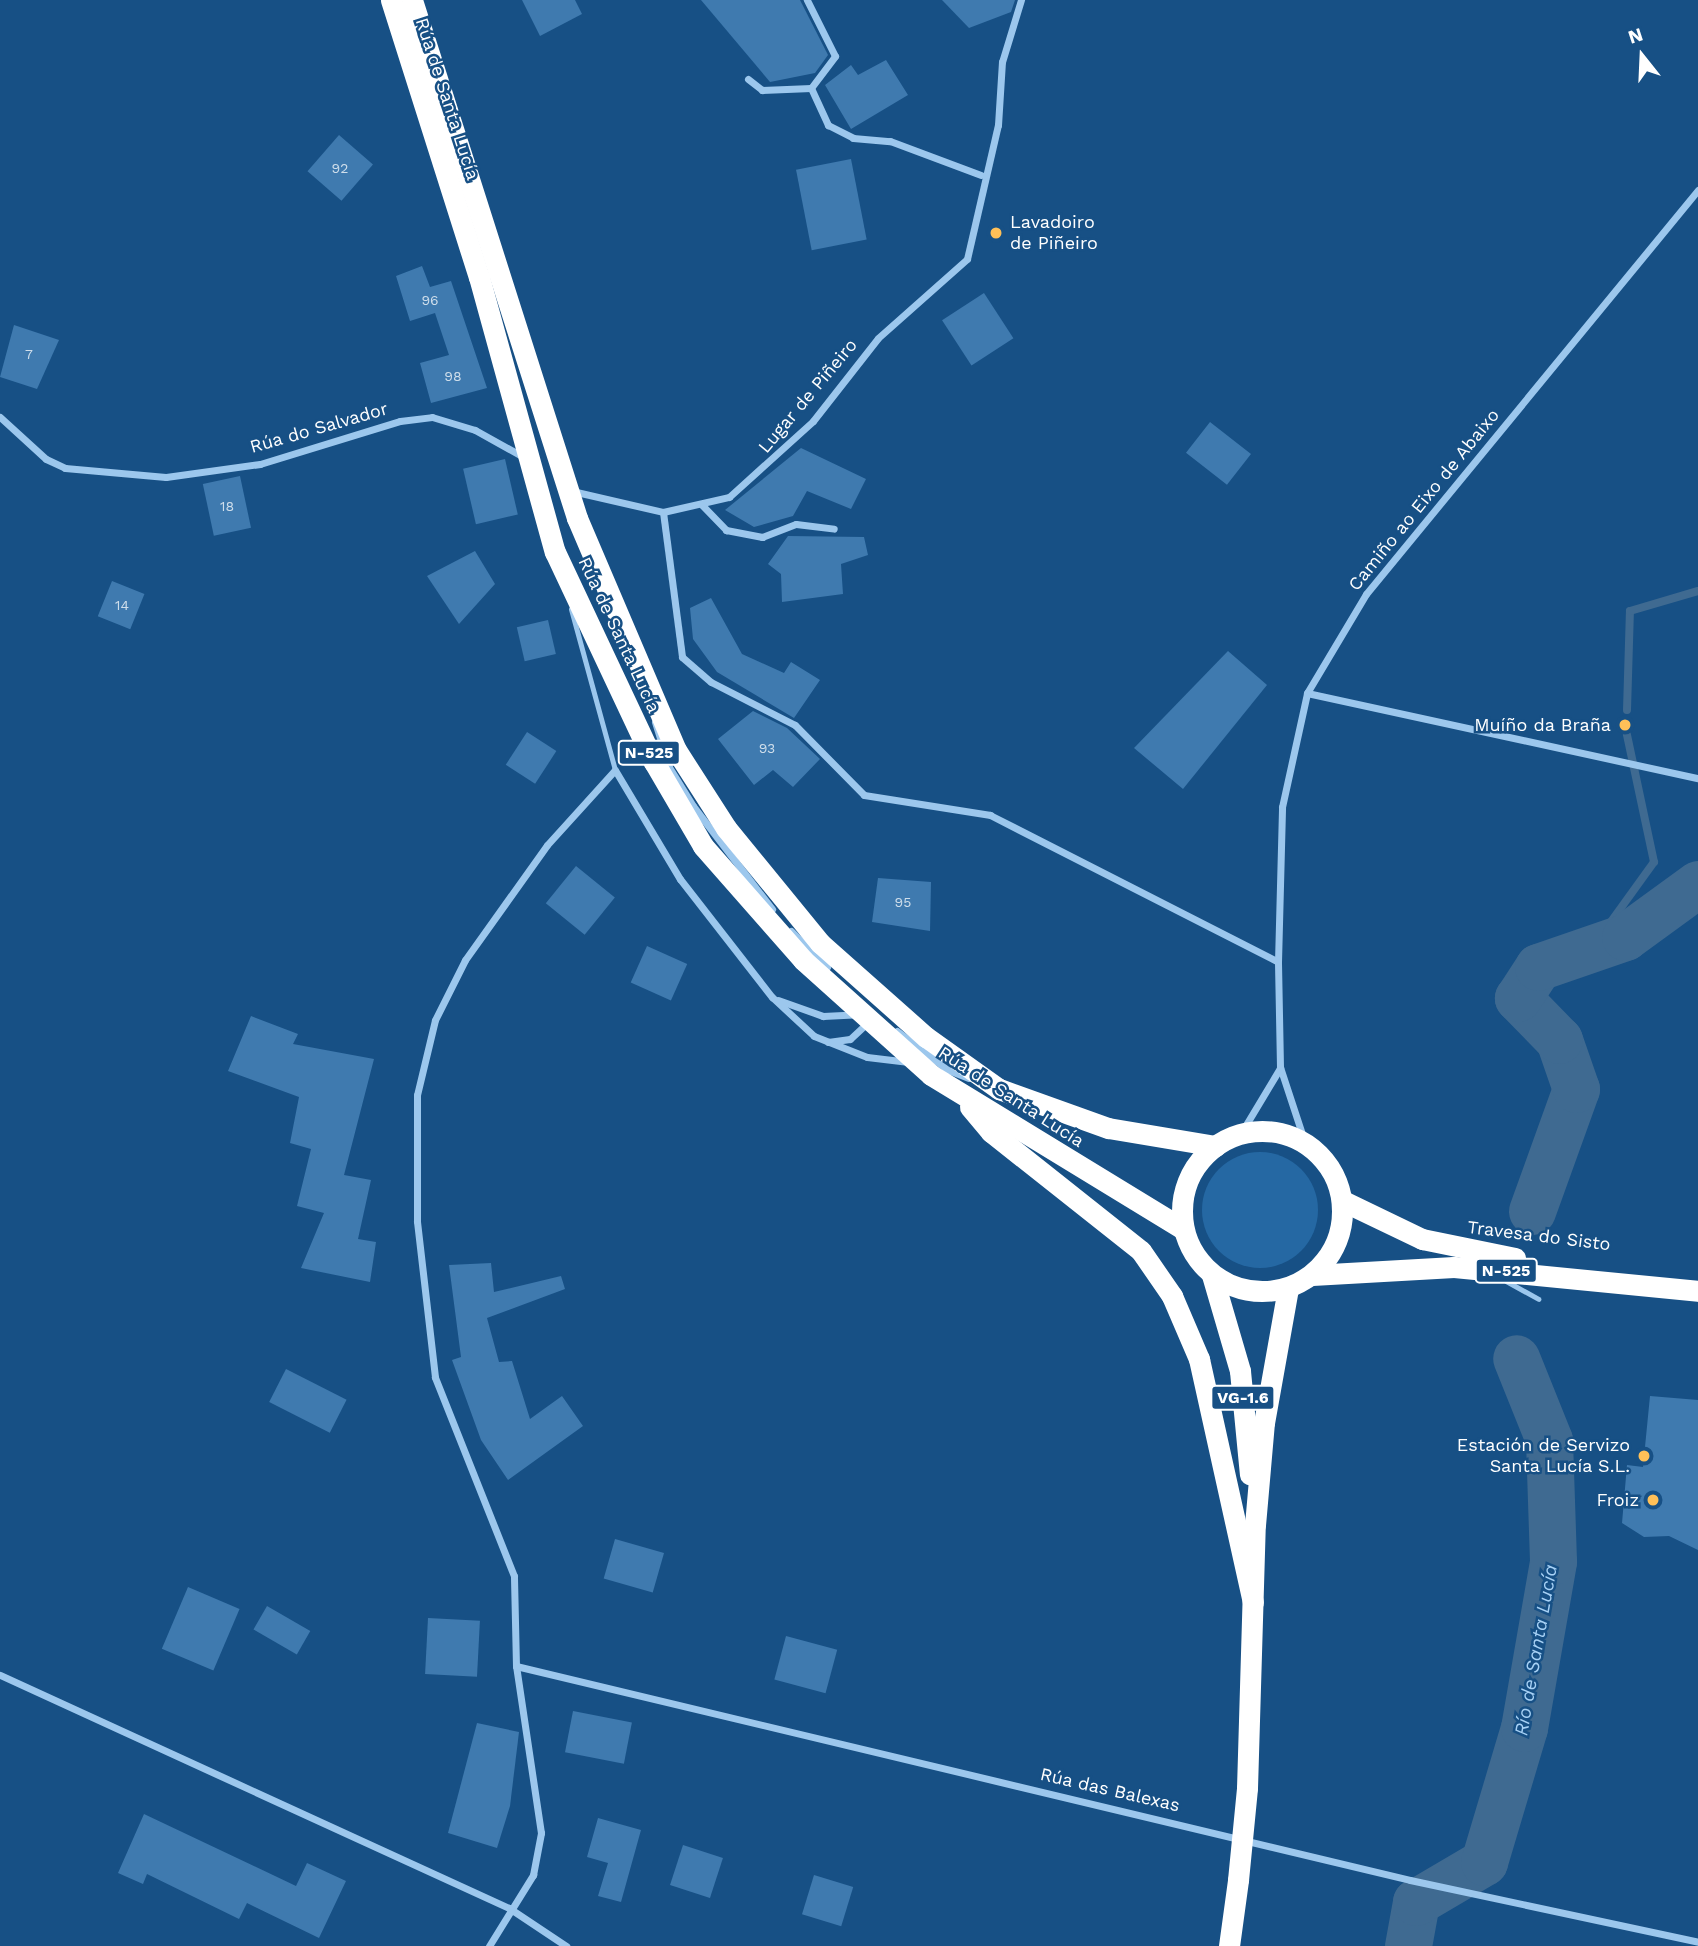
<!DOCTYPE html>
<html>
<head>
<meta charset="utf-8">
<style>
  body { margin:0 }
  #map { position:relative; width:1698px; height:1946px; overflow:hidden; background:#175085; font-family:"Work Sans",sans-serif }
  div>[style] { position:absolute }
  .green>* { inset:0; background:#2568a3 }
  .round { border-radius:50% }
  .stream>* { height:8px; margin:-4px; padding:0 4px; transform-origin:4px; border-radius:4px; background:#3f6a91 }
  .river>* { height:47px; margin:-23.5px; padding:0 23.5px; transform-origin:23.5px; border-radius:23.5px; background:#3f6a91 }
  .building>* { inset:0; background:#3f7aaf; transform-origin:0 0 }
  .lane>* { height:5px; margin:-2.5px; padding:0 2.5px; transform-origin:2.5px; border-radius:2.5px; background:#9cc7ed }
  .street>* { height:7px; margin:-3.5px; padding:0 3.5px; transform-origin:3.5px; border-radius:3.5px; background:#9cc7ed }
  .highway>* { height:21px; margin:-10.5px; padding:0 10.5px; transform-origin:10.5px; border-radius:10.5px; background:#fff }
  .highway>.ring { margin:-10.5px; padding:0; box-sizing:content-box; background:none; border:21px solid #fff; border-radius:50% }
  .highway-bridge>* { height:21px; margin:-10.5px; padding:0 10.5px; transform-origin:10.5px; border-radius:10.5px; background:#fff }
  .dots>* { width:19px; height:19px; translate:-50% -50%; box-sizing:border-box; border:4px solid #175085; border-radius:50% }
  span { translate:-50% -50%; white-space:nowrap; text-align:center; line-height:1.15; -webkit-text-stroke:5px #175085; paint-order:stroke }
  .number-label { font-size:14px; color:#cfdeeb }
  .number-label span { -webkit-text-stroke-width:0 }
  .shield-label span { padding:2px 5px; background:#175085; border:2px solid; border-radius:5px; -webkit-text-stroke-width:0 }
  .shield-label { font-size:16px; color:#fff; font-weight:700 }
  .street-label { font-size:18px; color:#fff }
  .poi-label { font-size:18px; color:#fff }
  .left { translate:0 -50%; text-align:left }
  .right { translate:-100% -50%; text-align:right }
  .water-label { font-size:19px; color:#a7d1f5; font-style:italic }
  .north { position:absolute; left:1607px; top:21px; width:70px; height:70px; -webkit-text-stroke:5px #175085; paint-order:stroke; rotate:342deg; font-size:19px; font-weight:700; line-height:28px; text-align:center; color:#fff }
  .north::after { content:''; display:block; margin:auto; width:24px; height:32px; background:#fff; clip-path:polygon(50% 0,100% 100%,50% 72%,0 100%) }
</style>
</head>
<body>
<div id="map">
  <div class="green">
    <i class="round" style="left:1202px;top:1152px;width:116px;height:116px"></i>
  </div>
  <div class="stream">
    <i style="left:1627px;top:710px;width:99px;rotate:-88.3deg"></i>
    <i style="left:1630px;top:611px;width:71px;rotate:-16.4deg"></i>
    <i style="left:1592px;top:948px;width:106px;rotate:-54.2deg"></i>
    <i style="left:1654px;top:862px;width:130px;rotate:-102deg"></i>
  </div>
  <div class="river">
    <i style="left:1532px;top:1211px;width:130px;rotate:-70.2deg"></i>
    <i style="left:1576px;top:1089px;width:52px;rotate:-109.1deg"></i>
    <i style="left:1559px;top:1040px;width:59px;rotate:-134.3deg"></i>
    <i style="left:1518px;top:998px;width:37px;rotate:-57deg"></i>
    <i style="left:1538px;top:967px;width:92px;rotate:-19deg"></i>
    <i style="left:1625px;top:937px;width:90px;rotate:-36deg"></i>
    <i style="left:1408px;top:1946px;width:45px;rotate:-79.7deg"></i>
    <i style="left:1416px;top:1902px;width:79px;rotate:-30.5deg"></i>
    <i style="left:1484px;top:1862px;width:140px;rotate:-73.4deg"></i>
    <i style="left:1524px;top:1728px;width:169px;rotate:-80.1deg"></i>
    <i style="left:1553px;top:1561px;width:121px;rotate:-91.9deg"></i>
    <i style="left:1549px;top:1440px;width:88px;rotate:-111.9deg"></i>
  </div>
  <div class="building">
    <i style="clip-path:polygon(522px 0,575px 0,582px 14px,540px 36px)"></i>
    <i style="clip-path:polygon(701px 0,800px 0,828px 55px,815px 73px,770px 82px)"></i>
    <i style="clip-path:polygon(942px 0,1015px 0,1011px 12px,969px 28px)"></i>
    <i style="clip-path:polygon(886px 60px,908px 95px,851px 129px,825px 85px,851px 65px,858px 75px)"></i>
    <i style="left:339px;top:135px;width:45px;height:48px;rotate:41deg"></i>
    <i style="left:851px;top:159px;width:82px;height:56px;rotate:79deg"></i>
    <i style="clip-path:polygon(422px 266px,430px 287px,451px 281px,487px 388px,431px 403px,420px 363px,449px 355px,435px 313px,410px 321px,396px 276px)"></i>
    <i style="left:984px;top:293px;width:54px;height:50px;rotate:57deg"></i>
    <i style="clip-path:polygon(14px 325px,59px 340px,37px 389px,0 377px)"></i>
    <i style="left:1210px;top:422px;width:52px;height:39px;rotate:38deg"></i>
    <i style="clip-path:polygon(801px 448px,866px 479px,851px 509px,807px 491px,793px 516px,754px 527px,725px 510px)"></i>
    <i style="left:505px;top:459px;width:57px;height:43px;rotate:77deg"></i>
    <i style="left:240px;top:476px;width:53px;height:38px;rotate:78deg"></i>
    <i style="clip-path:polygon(788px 536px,864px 537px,868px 555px,841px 564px,843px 594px,782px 602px,781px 574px,768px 564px)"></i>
    <i style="clip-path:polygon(475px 551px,495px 584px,459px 624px,427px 576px)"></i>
    <i style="left:112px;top:581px;width:35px;height:38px;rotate:22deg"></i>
    <i style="clip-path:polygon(711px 598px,742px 654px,784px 673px,791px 662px,820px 680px,794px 718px,717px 672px,693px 639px,690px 608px)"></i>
    <i style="left:548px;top:620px;width:35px;height:32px;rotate:77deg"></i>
    <i style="clip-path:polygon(1228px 651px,1267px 685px,1183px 789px,1134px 748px)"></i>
    <i style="clip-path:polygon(753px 711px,787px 728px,820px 759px,793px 787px,773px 770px,754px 785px,718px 739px)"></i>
    <i style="left:527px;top:732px;width:35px;height:39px;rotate:33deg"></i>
    <i style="left:576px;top:866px;width:50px;height:48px;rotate:39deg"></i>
    <i style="clip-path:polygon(878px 878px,931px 882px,930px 931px,872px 922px)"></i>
    <i style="left:647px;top:946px;width:44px;height:40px;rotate:24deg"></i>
    <i style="clip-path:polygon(251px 1016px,298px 1034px,293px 1044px,374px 1059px,344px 1175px,371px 1180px,358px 1239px,376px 1242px,370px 1282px,301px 1268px,324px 1213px,297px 1206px,311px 1149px,290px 1143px,299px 1097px,228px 1071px)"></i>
    <i style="clip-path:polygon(491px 1263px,494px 1292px,561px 1276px,565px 1289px,487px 1318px,499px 1362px,512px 1361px,530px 1419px,562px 1396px,583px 1426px,508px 1480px,481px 1440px,452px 1360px,461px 1357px,449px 1265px)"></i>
    <i style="left:286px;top:1369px;width:68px;height:37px;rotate:27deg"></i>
    <i style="clip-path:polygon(1650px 1396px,1698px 1400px,1698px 1550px,1669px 1536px,1644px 1537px,1622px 1523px,1627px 1465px,1643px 1467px)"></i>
    <i style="left:615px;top:1539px;width:51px;height:41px;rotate:16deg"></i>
    <i style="left:188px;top:1587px;width:56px;height:67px;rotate:23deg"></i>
    <i style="left:267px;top:1606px;width:50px;height:27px;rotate:30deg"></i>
    <i style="left:428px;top:1618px;width:52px;height:56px;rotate:3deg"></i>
    <i style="left:786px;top:1636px;width:53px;height:45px;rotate:15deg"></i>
    <i style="left:573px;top:1711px;width:60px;height:42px;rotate:11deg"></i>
    <i style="clip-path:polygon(477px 1723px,519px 1732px,510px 1806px,497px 1848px,448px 1833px)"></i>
    <i style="clip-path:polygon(144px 1814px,296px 1886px,307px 1863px,346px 1881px,319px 1938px,247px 1903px,239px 1919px,147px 1874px,143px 1884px,118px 1873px)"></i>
    <i style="clip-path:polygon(598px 1818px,641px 1830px,621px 1902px,598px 1896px,608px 1863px,587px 1857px)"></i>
    <i style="left:683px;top:1845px;width:42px;height:42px;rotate:18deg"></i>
    <i style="left:814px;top:1875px;width:41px;height:41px;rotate:17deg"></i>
  </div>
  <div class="lane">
    <i style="left:571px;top:609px;width:167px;rotate:74.7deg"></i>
    <i style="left:1506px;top:1281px;width:37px;rotate:29deg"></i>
  </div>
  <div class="street">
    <i style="left:748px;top:79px;width:18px;rotate:38deg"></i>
    <i style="left:762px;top:90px;width:49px;rotate:-2.3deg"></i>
    <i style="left:811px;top:88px;width:40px;rotate:-53deg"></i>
    <i style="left:835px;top:56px;width:63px;rotate:-116.6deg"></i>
    <i style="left:811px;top:88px;width:41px;rotate:65.3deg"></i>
    <i style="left:828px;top:125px;width:28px;rotate:27deg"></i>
    <i style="left:853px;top:138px;width:37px;rotate:5deg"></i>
    <i style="left:890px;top:141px;width:97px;rotate:20.5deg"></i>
    <i style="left:0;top:417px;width:62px;rotate:42.4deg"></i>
    <i style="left:46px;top:459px;width:21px;rotate:25deg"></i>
    <i style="left:65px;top:468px;width:101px;rotate:5.1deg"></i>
    <i style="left:166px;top:477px;width:95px;rotate:-7.9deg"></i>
    <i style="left:260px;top:464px;width:146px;rotate:-17.1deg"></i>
    <i style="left:400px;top:421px;width:32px;rotate:-7deg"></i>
    <i style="left:432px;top:417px;width:45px;rotate:16.8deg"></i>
    <i style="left:475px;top:430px;width:60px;rotate:29.1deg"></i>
    <i style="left:572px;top:491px;width:93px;rotate:13deg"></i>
    <i style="left:663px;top:512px;width:68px;rotate:-12.8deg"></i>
    <i style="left:729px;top:497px;width:113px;rotate:-42.1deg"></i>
    <i style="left:813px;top:421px;width:105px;rotate:-51.9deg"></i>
    <i style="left:878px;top:338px;width:119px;rotate:-41.6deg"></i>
    <i style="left:967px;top:259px;width:138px;rotate:-77deg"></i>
    <i style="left:998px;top:125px;width:63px;rotate:-86.4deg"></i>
    <i style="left:1002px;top:62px;width:65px;rotate:-73deg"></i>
    <i style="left:702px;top:505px;width:35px;rotate:46deg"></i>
    <i style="left:726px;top:530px;width:37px;rotate:11deg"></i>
    <i style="left:762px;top:537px;width:36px;rotate:-21deg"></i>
    <i style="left:796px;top:524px;width:38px;rotate:7deg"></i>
    <i style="left:663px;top:512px;width:146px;rotate:82.5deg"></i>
    <i style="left:682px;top:657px;width:38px;rotate:41deg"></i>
    <i style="left:711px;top:682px;width:94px;rotate:27.1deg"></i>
    <i style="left:795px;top:725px;width:98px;rotate:45.4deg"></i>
    <i style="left:864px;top:795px;width:128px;rotate:9deg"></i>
    <i style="left:990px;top:815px;width:323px;rotate:27deg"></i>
    <i style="left:1307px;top:693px;width:400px;rotate:12.3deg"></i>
    <i style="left:655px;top:722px;width:47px;rotate:72.7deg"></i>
    <i style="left:669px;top:767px;width:46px;rotate:58.4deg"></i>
    <i style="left:693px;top:806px;width:130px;rotate:52.5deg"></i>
    <i style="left:791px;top:931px;width:51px;rotate:45deg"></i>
    <i style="left:778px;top:1000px;width:48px;rotate:19.6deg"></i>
    <i style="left:823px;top:1016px;width:35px;rotate:-3deg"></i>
    <i style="left:897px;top:1031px;width:64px;rotate:37.4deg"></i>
    <i style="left:948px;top:1070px;width:22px;rotate:21deg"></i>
    <i style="left:828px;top:1042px;width:22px;rotate:-8deg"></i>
    <i style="left:850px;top:1039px;width:25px;rotate:-43deg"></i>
    <i style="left:1241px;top:1133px;width:76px;rotate:-59deg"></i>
    <i style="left:1305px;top:1143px;width:80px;rotate:-108.2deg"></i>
    <i style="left:1280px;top:1067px;width:105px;rotate:-91.1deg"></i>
    <i style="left:1278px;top:962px;width:155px;rotate:-88.5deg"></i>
    <i style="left:1282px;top:807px;width:117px;rotate:-77.6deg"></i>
    <i style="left:1307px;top:693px;width:115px;rotate:-59.2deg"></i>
    <i style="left:1366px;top:594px;width:523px;rotate:-50.59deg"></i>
    <i style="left:516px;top:1666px;width:919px;rotate:13.46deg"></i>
    <i style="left:1410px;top:1880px;width:295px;rotate:12.1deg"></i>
    <i style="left:0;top:1675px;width:560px;rotate:24.6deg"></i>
    <i style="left:509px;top:1908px;width:69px;rotate:33.7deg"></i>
    <i style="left:489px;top:1946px;width:84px;rotate:-58.2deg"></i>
    <i style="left:533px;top:1875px;width:43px;rotate:-79.2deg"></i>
    <i style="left:541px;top:1833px;width:169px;rotate:-98.5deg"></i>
    <i style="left:516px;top:1666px;width:90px;rotate:-91.3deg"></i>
    <i style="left:514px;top:1576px;width:214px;rotate:-111.7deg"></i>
    <i style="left:435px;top:1377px;width:157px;rotate:-96.6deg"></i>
    <i style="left:417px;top:1221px;width:126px;rotate:-90deg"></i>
    <i style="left:417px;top:1095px;width:77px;rotate:-76.5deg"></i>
    <i style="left:435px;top:1020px;width:67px;rotate:-63.4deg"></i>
    <i style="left:465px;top:960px;width:141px;rotate:-54.5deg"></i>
    <i style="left:547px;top:845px;width:101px;rotate:-47.8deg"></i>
    <i style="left:615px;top:770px;width:127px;rotate:59.2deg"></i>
    <i style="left:680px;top:879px;width:150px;rotate:52.1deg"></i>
    <i style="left:772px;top:997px;width:57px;rotate:42.9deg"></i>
    <i style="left:814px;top:1036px;width:57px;rotate:21.6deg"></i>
    <i style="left:867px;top:1057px;width:42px;rotate:6.8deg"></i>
  </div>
  <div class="highway">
    <i style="left:391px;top:0;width:291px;rotate:72.4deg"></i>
    <i style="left:479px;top:277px;width:285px;rotate:74.6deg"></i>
    <i style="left:555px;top:552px;width:232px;rotate:64.8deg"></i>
    <i style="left:654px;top:762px;width:97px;rotate:59.7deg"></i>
    <i style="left:703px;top:846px;width:152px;rotate:48.7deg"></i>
    <i style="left:803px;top:960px;width:172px;rotate:41.9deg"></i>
    <i style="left:931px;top:1075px;width:295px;rotate:31.4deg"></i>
    <i style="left:412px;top:0;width:544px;rotate:72.33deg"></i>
    <i style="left:577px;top:518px;width:252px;rotate:66.9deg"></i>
    <i style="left:676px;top:750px;width:93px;rotate:57.3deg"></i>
    <i style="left:726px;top:828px;width:149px;rotate:50.7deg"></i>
    <i style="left:820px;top:943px;width:142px;rotate:41.6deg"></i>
    <i style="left:926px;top:1037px;width:90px;rotate:35.5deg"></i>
    <i style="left:999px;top:1089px;width:116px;rotate:19.7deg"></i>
    <i style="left:1108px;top:1128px;width:109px;rotate:9.5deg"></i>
    <i style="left:970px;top:1107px;width:33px;rotate:50deg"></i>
    <i style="left:991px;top:1132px;width:191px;rotate:38.4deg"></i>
    <i style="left:1141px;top:1251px;width:55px;rotate:55.4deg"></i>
    <i style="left:1172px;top:1296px;width:69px;rotate:66.8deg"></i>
    <i style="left:1199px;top:1359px;width:249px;rotate:77.5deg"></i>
    <i class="ring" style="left:1182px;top:1131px;width:139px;height:139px"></i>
    <i style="left:1343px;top:1201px;width:88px;rotate:25.7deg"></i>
    <i style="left:1422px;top:1239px;width:95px;rotate:11.5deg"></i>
    <i style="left:1212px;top:1275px;width:100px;rotate:73.7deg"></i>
    <i style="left:1240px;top:1371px;width:104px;rotate:84.5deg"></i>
    <i style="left:1312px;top:1275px;width:142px;rotate:-3.2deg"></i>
    <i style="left:1454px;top:1267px;width:245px;rotate:5.6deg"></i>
    <i style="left:1247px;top:1788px;width:263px;rotate:-88.3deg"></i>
    <i style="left:1255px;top:1525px;width:102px;rotate:-85deg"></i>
    <i style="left:1264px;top:1423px;width:137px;rotate:-79.9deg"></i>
    <i style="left:1229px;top:1946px;width:67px;rotate:-82.2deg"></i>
  </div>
  <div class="highway-bridge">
    <i style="left:1238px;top:1880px;width:92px;rotate:-84.4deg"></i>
  </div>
  <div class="dots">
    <i style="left:996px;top:233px;background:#ffc058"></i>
    <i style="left:1625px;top:725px;background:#ffc058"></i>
    <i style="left:1644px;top:1456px;background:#ffc058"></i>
    <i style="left:1653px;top:1500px;background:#ffc058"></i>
  </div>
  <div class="number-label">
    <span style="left:340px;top:168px">92</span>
    <span style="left:430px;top:300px">96</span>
    <span style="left:29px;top:354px">7</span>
    <span style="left:453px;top:376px">98</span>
    <span style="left:227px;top:506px">18</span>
    <span style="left:122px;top:605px">14</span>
    <span style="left:767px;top:748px">93</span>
    <span style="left:903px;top:902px">95</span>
  </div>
  <div class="shield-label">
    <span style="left:649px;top:753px">N-525</span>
    <span style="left:1506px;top:1271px">N-525</span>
    <span style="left:1243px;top:1398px">VG-1.6</span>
  </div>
  <div class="street-label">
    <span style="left:447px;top:99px;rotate:72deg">Rúa de Santa Lucía</span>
    <span style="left:808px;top:396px;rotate:-50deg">Lugar de Piñeiro</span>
    <span style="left:319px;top:428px;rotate:-16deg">Rúa do Salvador</span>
    <span style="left:1424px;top:500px;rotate:-51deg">Camiño ao Eixo de Abaixo</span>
    <span style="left:619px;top:635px;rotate:65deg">Rúa de Santa Lucía</span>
    <span style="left:1011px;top:1097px;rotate:33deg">Rúa de Santa Lucía</span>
    <span style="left:1539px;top:1236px;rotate:7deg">Travesa do Sisto</span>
    <span style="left:1110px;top:1790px;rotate:13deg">Rúa das Balexas</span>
  </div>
  <div class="poi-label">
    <span class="left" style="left:1010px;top:233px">Lavadoiro<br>de Piñeiro</span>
    <span class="right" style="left:1611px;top:725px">Muíño da Braña</span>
    <span class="right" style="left:1630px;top:1456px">Estación de Servizo<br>Santa Lucía S.L.</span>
    <span class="right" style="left:1639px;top:1500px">Froiz</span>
  </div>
  <div class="water-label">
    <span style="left:1536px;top:1650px;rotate:-80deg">Río de Santa Lucía</span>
  </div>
  <div class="north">N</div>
</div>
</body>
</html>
